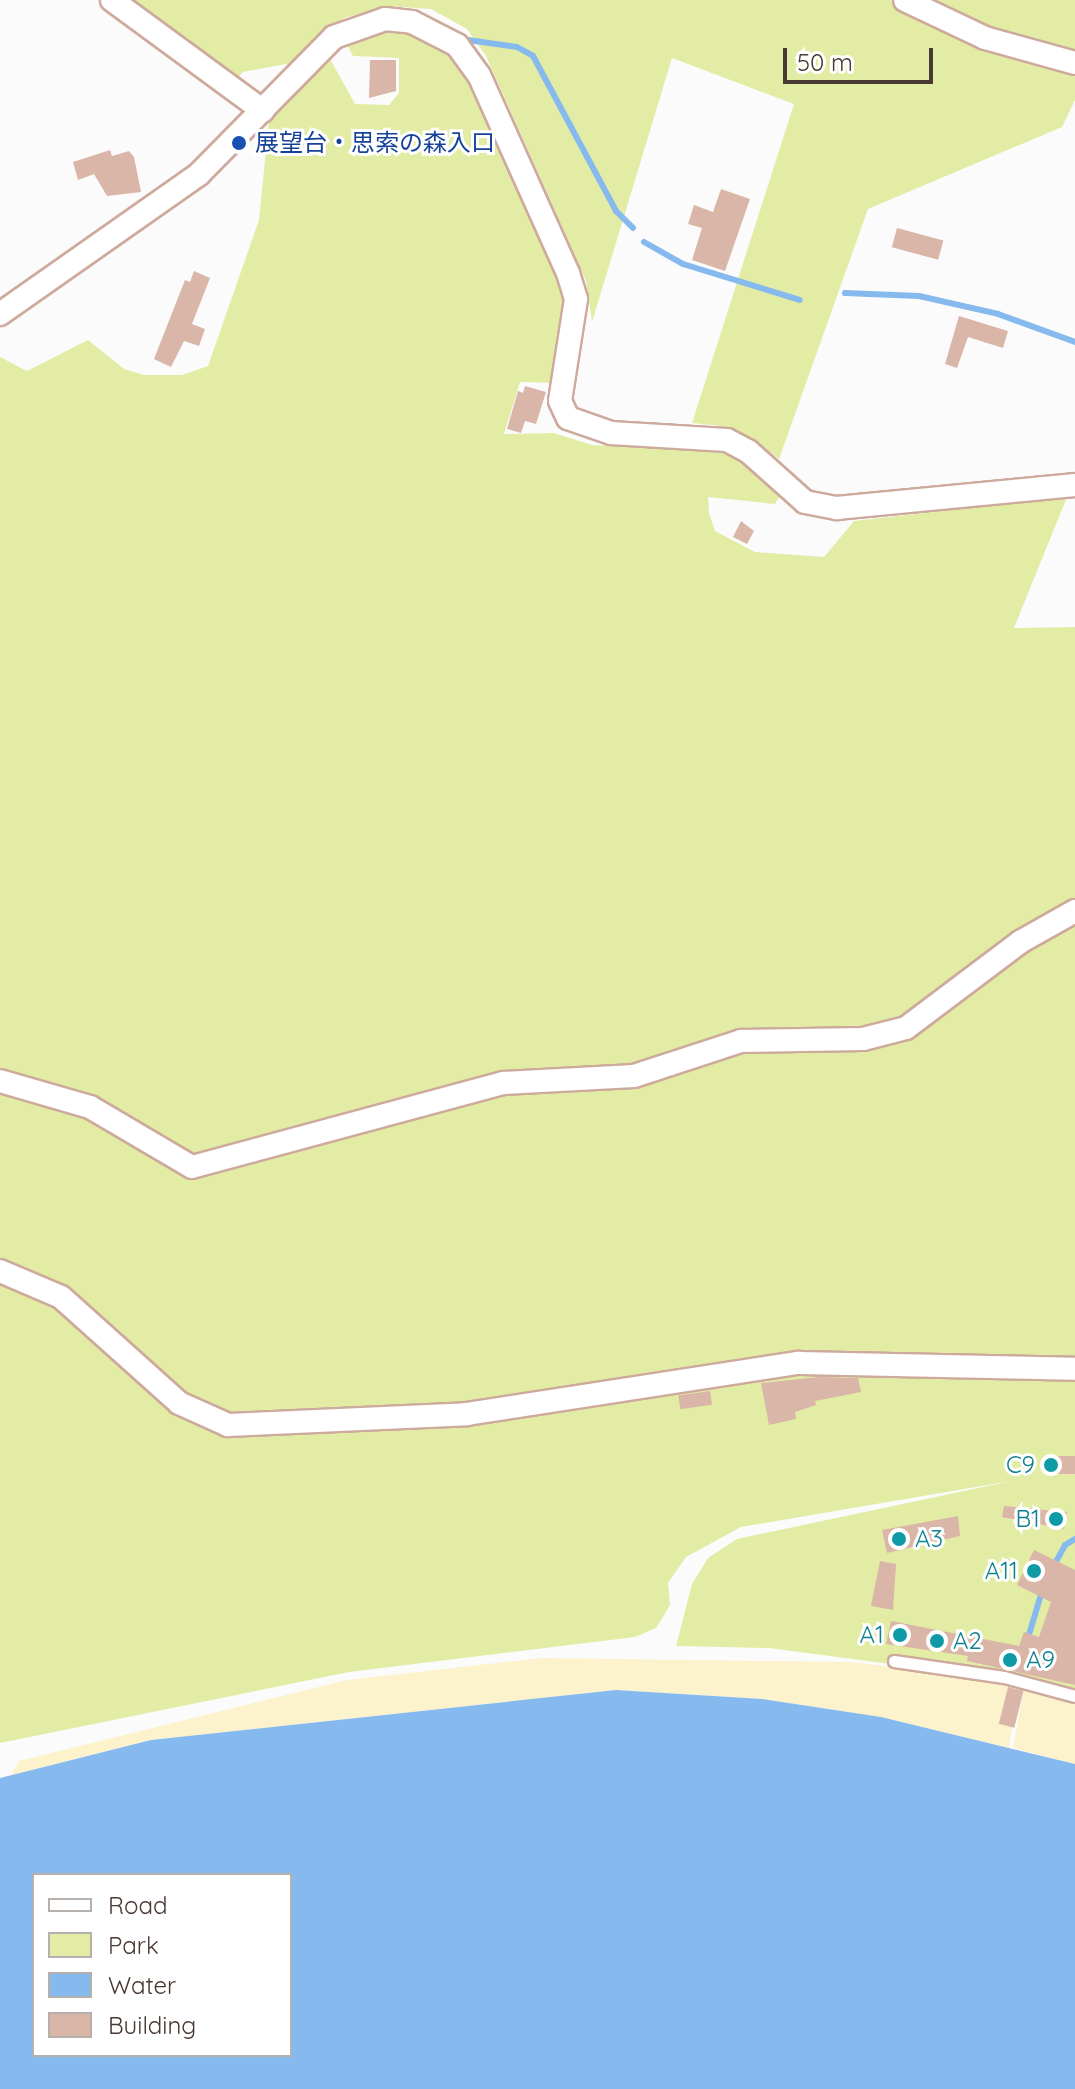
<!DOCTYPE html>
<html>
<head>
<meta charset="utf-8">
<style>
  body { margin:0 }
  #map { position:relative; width:1075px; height:2089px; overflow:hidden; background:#fbfbfb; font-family:Quicksand,"Noto Sans JP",sans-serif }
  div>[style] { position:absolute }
  .green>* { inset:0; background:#e3eca5 }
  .sand>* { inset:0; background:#fcf2cc }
  .water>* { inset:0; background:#86baef }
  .stream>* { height:6px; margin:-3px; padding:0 3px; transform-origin:3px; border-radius:3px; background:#86baef }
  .building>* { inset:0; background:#dab6a8; transform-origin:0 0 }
  .roads { filter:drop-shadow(2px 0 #ceaa9c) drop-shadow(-2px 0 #ceaa9c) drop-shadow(0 2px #ceaa9c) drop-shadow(0 -2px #ceaa9c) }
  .lane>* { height:11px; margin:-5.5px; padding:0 5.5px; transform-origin:5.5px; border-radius:5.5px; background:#fff }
  .street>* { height:22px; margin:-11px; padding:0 11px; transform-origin:11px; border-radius:11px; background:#fff }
  .dots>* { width:22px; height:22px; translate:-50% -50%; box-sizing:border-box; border:4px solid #fff; border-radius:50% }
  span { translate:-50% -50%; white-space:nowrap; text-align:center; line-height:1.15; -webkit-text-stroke:6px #fff; paint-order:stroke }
  .transit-label { font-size:24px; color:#164399 }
  .left { translate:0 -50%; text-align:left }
  .culture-label { font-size:24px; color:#0d838f }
  .right { translate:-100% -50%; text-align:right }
  .legend { position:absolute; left:32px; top:1873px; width:260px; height:184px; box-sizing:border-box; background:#fff; border:2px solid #b6b0ad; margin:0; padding:10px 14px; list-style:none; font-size:24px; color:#483933 }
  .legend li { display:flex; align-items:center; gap:16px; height:40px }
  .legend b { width:40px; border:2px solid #b6b0ad }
  .scale { position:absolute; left:783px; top:48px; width:150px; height:36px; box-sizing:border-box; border:4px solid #483933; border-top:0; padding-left:10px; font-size:24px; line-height:28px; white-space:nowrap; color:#483933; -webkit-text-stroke:6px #fff; paint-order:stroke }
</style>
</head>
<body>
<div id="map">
  <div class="green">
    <i style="clip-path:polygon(126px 0,1075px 0,1075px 100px,1062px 127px,868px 209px,779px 459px,754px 440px,723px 426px,692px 423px,794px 104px,672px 58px,592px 322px,586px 281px,486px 56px,467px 29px,431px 9px,386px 6px,344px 18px,291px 63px,243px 72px,236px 79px)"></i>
    <i style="clip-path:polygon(400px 28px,435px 37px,462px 66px,498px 130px,571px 302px,560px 383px,520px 382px,504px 434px,554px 433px,592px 445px,724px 452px,744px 461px,782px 492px,775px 504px,708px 497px,709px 513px,715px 531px,755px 552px,824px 557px,854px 521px,1067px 497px,1014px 628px,1075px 627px,1075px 1700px,985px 1677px,868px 1661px,769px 1648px,676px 1646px,692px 1584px,708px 1558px,737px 1539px,1011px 1481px,741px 1527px,686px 1557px,668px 1583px,670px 1605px,656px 1628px,635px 1637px,349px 1672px,0 1743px,0 357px,27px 371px,88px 340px,124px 369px,144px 375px,182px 375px,208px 366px,259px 220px,269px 120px,329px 57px,355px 104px,389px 105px,399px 93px,399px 58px,353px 56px,346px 42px)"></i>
  </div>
  <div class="sand">
    <i style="clip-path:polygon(542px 1658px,850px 1662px,985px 1678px,1008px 1687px,1004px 1725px,1012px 1726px,1009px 1748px,881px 1717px,762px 1699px,616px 1690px,151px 1740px,11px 1775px,19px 1761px,347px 1680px)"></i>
    <i style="clip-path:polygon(1024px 1689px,1075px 1702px,1075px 1764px,1013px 1748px)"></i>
  </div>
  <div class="water">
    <i style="clip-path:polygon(evenodd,616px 1690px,762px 1699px,881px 1717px,1075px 1764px,1075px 2089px,0 2089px,0 1778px,151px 1740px,616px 1690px,34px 1875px,290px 1875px,290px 2055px,34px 2055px,34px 1875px)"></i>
  </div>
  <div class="stream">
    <i style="left:468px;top:40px;width:49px;rotate:8.1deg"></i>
    <i style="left:517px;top:47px;width:18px;rotate:29deg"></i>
    <i style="left:533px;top:56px;width:176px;rotate:61.8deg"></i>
    <i style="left:616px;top:211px;width:24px;rotate:45deg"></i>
    <i style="left:644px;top:242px;width:45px;rotate:29.4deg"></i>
    <i style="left:683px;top:264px;width:122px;rotate:17.1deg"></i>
    <i style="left:845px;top:293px;width:74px;rotate:2.3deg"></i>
    <i style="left:919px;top:296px;width:81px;rotate:12.8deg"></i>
    <i style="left:998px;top:314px;width:82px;rotate:20deg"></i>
    <i style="left:1053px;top:1567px;width:25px;rotate:-61deg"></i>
    <i style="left:1065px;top:1545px;width:12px;rotate:-31deg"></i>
    <i style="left:1028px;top:1638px;width:49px;rotate:-73.4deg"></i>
  </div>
  <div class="building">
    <i style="clip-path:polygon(370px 60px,396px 60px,396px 91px,369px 98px)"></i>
    <i style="clip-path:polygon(110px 150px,112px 156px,129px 151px,134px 157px,141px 192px,107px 196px,94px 174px,78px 180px,73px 162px)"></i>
    <i style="clip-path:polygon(721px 189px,750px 199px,725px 271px,692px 260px,702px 228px,688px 224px,694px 205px,713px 212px)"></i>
    <i style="left:897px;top:228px;width:48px;height:20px;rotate:15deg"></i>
    <i style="clip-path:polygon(194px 271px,210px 278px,192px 324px,205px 329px,199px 346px,184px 341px,171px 367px,154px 359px,185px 280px,190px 282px)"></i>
    <i style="clip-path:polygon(959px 316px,1008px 331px,1003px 348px,968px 337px,957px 368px,945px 364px)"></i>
    <i style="clip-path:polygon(525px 386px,546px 392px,536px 424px,525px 421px,521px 433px,507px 429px,518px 391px,523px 393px)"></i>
    <i style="clip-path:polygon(741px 521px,754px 531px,747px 544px,733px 537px)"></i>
    <i style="clip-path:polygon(819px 1377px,858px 1378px,861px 1392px,815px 1401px,816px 1405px,795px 1412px,796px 1419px,769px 1425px,761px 1383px)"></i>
    <i style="left:710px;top:1391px;width:14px;height:32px;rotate:82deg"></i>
    <i style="left:1044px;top:1456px;width:31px;height:18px"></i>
    <i style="clip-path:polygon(1004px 1506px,1067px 1512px,1064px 1529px,1002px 1517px)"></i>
    <i style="clip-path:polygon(958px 1516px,960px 1536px,887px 1553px,882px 1530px)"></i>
    <i style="clip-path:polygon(1034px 1550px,1075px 1570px,1075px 1685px,967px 1661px,968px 1656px,886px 1644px,891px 1621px,1019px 1646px,1024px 1632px,1039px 1637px,1051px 1602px,1017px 1585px)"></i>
    <i style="clip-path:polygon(880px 1561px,896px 1564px,893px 1610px,871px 1606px)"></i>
    <i style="left:1008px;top:1687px;width:16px;height:38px;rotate:14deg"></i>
  </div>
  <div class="roads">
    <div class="lane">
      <i style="left:894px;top:1661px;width:111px;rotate:8.3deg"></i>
      <i style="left:1004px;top:1677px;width:73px;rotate:15deg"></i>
    </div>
    <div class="street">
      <i style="left:112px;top:0;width:187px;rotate:36.3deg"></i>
      <i style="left:905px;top:0;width:89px;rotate:25.4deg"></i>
      <i style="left:985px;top:38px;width:93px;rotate:15.5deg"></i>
      <i style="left:0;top:314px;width:243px;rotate:-35.1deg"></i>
      <i style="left:199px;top:174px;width:192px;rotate:-45.4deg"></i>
      <i style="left:334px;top:37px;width:54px;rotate:-19.4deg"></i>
      <i style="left:385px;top:19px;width:27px;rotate:6deg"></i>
      <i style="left:412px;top:22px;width:51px;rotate:27.1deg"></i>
      <i style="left:457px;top:45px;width:37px;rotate:54deg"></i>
      <i style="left:479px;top:75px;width:217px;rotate:65.8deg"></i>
      <i style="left:568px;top:273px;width:27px;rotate:73deg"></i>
      <i style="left:576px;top:299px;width:103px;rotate:98.9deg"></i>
      <i style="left:560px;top:401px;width:19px;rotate:65deg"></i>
      <i style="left:568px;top:418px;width:46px;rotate:19.2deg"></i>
      <i style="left:611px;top:433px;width:116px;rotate:3.5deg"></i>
      <i style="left:727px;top:440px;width:24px;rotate:28deg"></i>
      <i style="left:748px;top:451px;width:76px;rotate:41.8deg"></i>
      <i style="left:805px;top:502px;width:33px;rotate:11deg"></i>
      <i style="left:837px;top:508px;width:239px;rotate:-5.5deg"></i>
      <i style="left:0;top:1081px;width:94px;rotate:16.1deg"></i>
      <i style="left:90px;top:1107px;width:118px;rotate:30.5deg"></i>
      <i style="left:192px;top:1167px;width:323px;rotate:-15.1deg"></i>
      <i style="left:504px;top:1083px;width:130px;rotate:-3.1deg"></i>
      <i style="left:634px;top:1076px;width:113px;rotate:-18.1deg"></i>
      <i style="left:741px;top:1041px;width:122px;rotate:-0.9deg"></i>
      <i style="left:863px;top:1039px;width:44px;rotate:-14.3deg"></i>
      <i style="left:906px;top:1028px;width:143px;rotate:-37deg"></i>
      <i style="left:1020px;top:942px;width:63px;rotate:-29.4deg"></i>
      <i style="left:0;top:1271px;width:66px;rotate:23.1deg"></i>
      <i style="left:61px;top:1297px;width:159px;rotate:41.9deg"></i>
      <i style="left:179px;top:1403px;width:54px;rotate:24.2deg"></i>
      <i style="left:228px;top:1425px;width:239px;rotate:-2.6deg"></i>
      <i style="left:467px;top:1414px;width:335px;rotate:-8.8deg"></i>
      <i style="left:798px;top:1363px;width:277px;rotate:1.2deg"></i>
    </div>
  </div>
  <div class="dots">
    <i style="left:239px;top:143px;background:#1a4fb4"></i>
    <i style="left:1051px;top:1465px;background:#0f9aa8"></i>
    <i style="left:1056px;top:1519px;background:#0f9aa8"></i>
    <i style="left:899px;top:1539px;background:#0f9aa8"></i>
    <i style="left:1034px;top:1571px;background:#0f9aa8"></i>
    <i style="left:900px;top:1635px;background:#0f9aa8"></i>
    <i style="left:937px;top:1641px;background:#0f9aa8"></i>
    <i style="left:1010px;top:1660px;background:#0f9aa8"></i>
  </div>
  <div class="transit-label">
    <span class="left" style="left:255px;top:143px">展望台・思索の森入口</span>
  </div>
  <div class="culture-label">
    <span class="right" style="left:1035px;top:1465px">C9</span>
    <span class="right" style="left:1040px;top:1519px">B1</span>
    <span class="left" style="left:915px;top:1539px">A3</span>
    <span class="right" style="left:1018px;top:1571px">A11</span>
    <span class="right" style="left:884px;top:1635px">A1</span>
    <span class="left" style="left:953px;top:1641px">A2</span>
    <span class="left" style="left:1026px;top:1660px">A9</span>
  </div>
  <ul class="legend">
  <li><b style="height:10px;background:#fff"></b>Road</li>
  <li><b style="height:22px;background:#e3eca5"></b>Park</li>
  <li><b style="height:22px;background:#86baef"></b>Water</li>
  <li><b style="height:22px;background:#dab6a8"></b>Building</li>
  </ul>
  <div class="scale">50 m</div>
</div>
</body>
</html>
